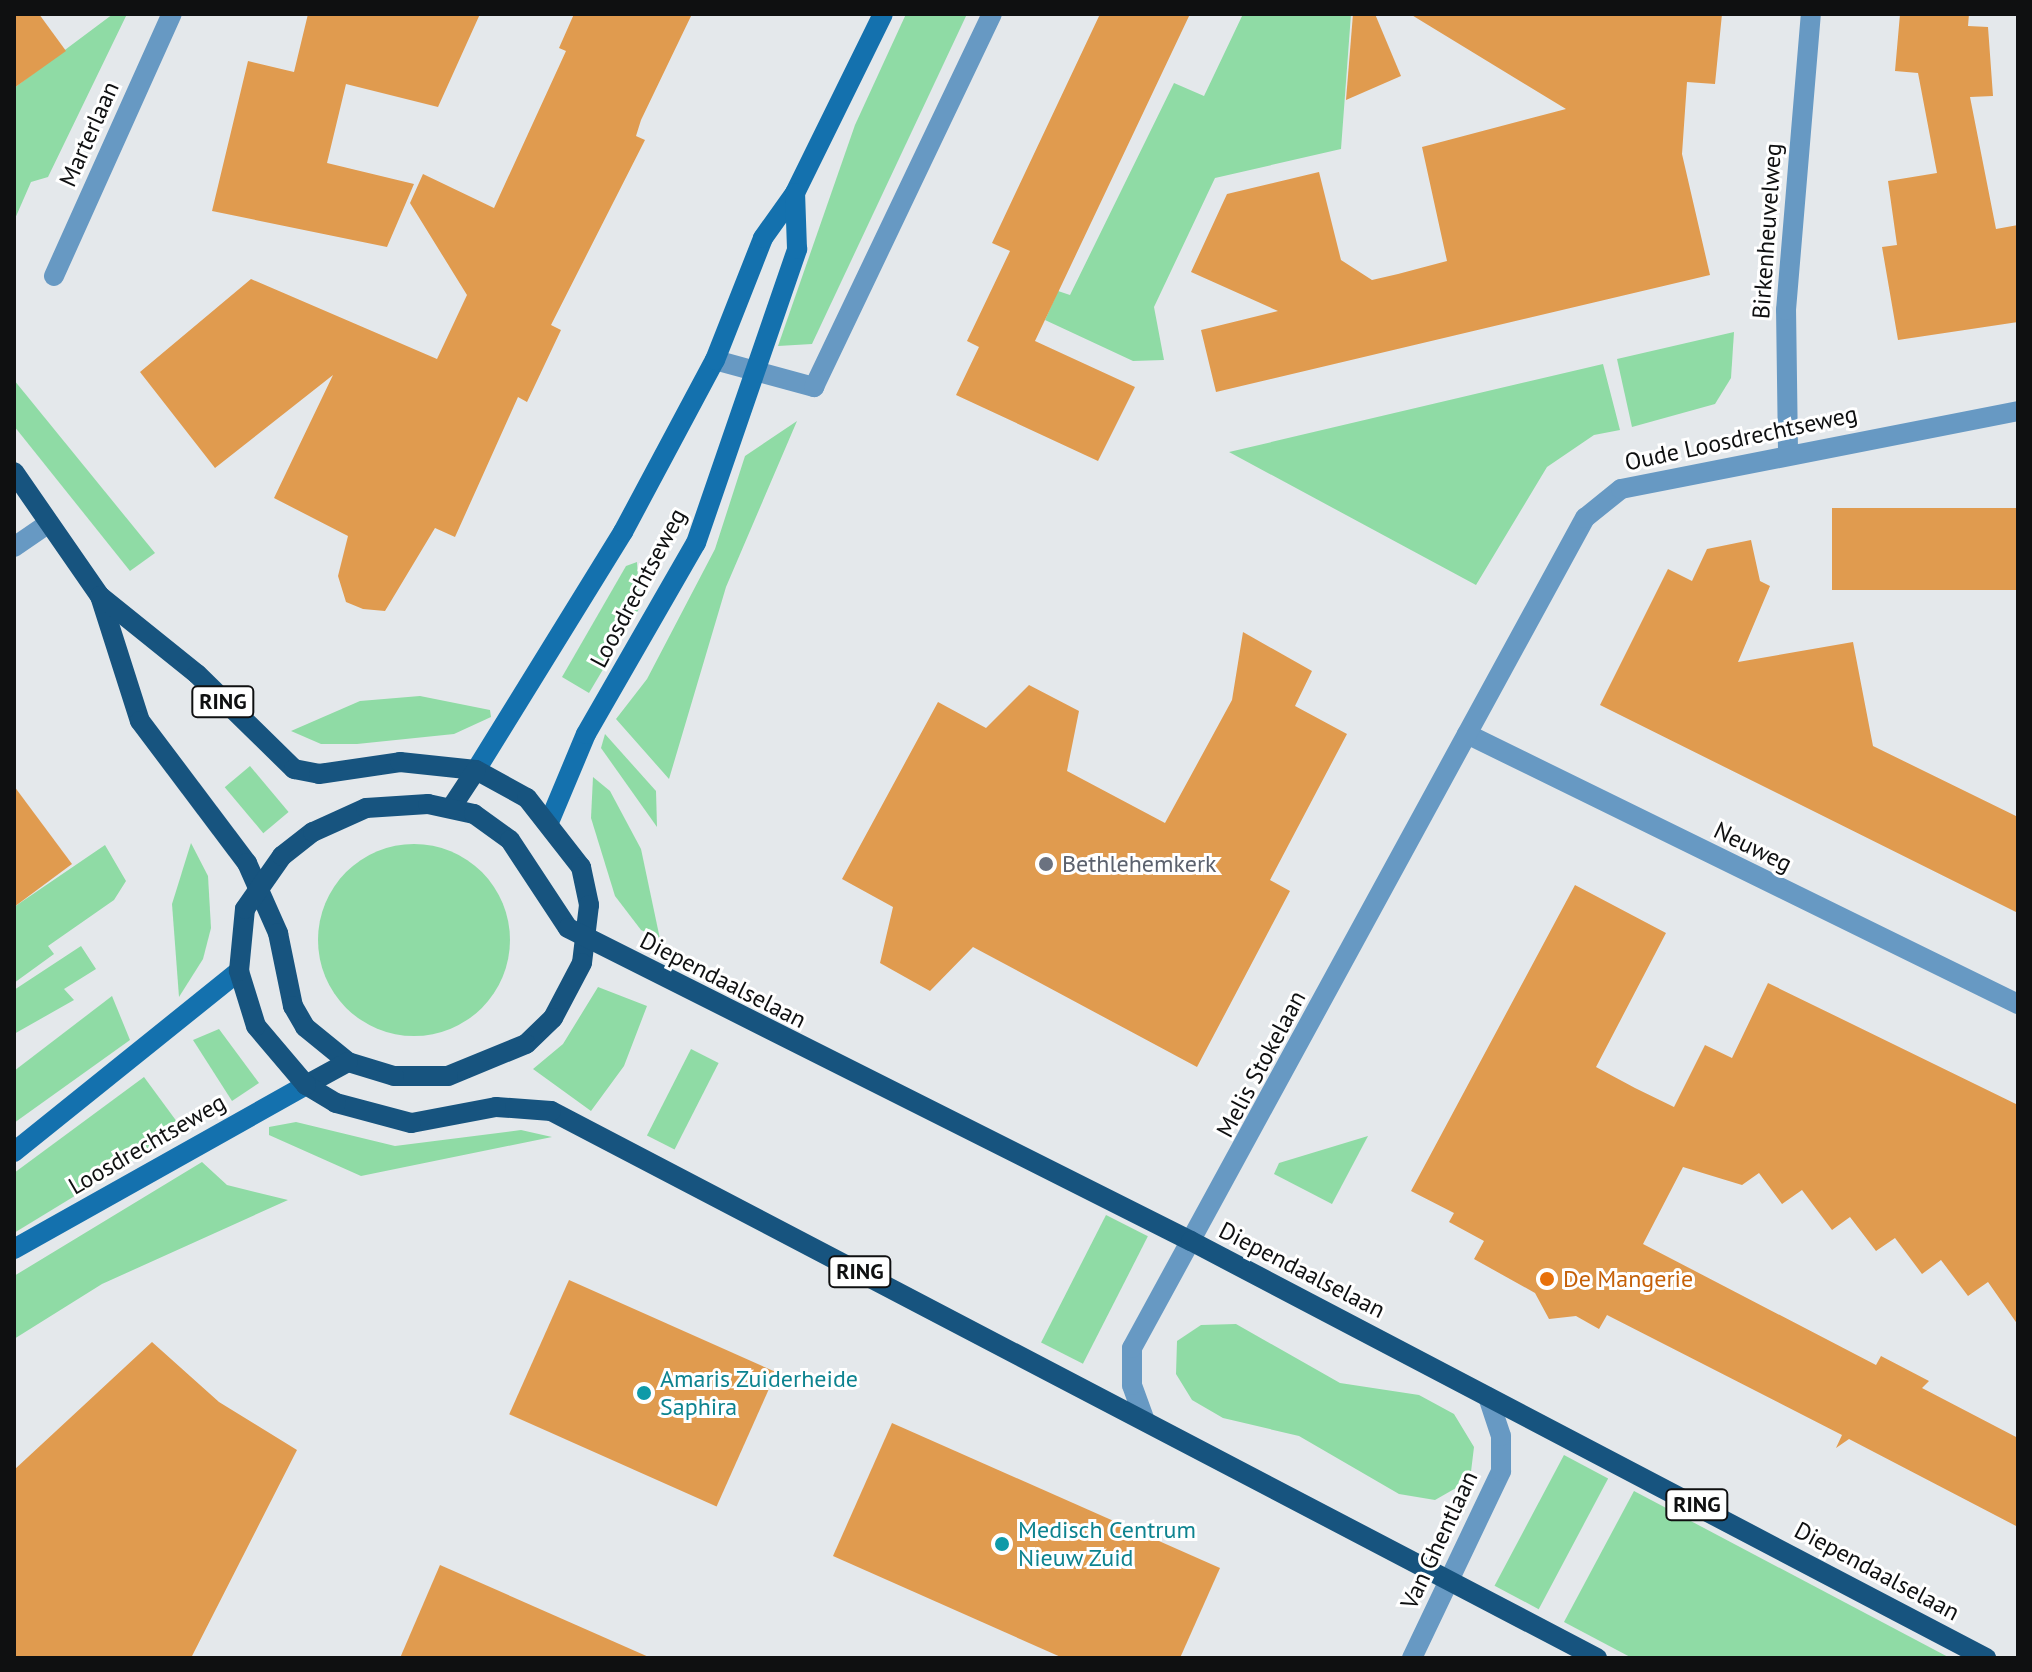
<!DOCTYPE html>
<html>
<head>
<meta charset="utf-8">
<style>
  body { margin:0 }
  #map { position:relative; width:2032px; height:1672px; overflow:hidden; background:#e4e8eb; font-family:"PT Sans",sans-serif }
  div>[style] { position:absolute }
  .green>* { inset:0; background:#8fdba5; transform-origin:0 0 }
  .round { border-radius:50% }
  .building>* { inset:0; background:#e09b4f; transform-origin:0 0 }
  .street>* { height:20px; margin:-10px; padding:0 10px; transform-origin:10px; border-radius:10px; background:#6799c3 }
  .secondary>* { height:20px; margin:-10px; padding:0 10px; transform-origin:10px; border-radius:10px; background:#1471ae }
  .primary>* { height:20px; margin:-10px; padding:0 10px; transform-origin:10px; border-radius:10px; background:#17547f }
  .dots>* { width:22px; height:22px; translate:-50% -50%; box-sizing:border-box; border:4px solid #fff; border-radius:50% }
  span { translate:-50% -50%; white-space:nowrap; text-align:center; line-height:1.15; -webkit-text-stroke:6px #fff; paint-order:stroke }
  .shield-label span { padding:2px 6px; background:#fff; border:2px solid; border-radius:6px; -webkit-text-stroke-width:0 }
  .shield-label { font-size:22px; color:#0f1011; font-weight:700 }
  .street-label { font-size:24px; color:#0f1011 }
  .worship-label { font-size:24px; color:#5b616d }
  .left { translate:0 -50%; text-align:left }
  .food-label { font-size:24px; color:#c56008 }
  .culture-label { font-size:24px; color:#0d838f }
  .frame { position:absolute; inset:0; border:16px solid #0f1011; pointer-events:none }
</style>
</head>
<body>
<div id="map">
  <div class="green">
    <i style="clip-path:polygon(113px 14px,127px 14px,48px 177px,31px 182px,14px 221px,14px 88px)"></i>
    <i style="clip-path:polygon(906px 14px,967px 14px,812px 344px,778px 346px,855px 125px)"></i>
    <i style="clip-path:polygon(1243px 14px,1351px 14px,1341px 149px,1215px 178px,1154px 307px,1164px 360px,1133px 361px,1045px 320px,1058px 291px,1070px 295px,1174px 83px,1204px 96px)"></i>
    <i style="clip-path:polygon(1734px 332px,1731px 378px,1715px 404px,1632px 427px,1617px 359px)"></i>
    <i style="clip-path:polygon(1603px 364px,1620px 430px,1594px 435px,1547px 467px,1476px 585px,1229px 452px)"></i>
    <i style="clip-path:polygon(14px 380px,155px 553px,130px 571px,14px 426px)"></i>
    <i style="clip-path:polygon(797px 421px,726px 587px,669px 779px,616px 719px,647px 679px,715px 549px,745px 456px)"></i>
    <i style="clip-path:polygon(637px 562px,640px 607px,589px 693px,562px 677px,626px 566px)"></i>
    <i style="clip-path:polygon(420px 696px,490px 710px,491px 717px,454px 734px,357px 744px,321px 744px,291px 731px,360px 701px)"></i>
    <i style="clip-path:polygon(605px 734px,656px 791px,657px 827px,601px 748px)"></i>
    <i style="left:250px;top:766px;width:60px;height:33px;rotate:50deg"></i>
    <i style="clip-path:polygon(593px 777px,610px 791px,641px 849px,660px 939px,641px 930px,615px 896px,591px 818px)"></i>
    <i style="clip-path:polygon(191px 843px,208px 876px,211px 928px,203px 959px,179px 997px,172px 904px)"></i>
    <i class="round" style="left:318px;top:844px;width:192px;height:192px"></i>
    <i style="clip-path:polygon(105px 845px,126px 881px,114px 900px,48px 946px,54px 954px,14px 983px,14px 907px)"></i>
    <i style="clip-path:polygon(81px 946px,96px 969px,64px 989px,74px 1000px,14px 1034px,14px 990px)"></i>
    <i style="clip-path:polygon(598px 987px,647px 1006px,624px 1066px,591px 1111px,533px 1069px,563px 1044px)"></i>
    <i style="clip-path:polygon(112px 996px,130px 1040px,14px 1123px,14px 1071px)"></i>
    <i style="clip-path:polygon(219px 1029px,259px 1083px,232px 1101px,193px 1040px)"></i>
    <i style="left:691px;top:1049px;width:31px;height:97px;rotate:27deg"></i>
    <i style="clip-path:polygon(144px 1077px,183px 1130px,14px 1233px,14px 1173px)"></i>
    <i style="clip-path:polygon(296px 1122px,395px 1146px,521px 1130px,552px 1137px,361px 1176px,269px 1135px,269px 1127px)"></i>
    <i style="clip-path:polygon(1368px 1136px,1332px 1204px,1274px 1174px,1279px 1163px)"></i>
    <i style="clip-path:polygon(202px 1162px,227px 1185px,288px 1200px,102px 1284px,14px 1339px,14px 1276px)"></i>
    <i style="left:1106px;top:1215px;width:47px;height:143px;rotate:27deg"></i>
    <i style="clip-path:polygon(1236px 1324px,1340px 1383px,1419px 1395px,1454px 1414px,1474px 1447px,1470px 1480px,1435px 1500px,1399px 1494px,1299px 1436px,1223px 1418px,1192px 1400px,1176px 1374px,1177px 1341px,1201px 1325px)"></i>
    <i style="left:1564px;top:1455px;width:50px;height:148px;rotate:28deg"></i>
    <i style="clip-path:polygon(1634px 1491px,1950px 1658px,1632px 1658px,1564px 1622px)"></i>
  </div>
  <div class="building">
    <i style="clip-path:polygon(14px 14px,39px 14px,66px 51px,14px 88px)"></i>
    <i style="clip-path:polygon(308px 14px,480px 14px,438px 107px,346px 84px,327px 163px,414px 184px,387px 247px,212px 211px,248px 61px,294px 72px)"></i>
    <i style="clip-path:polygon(574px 14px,692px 14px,641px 120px,636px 136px,645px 140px,551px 325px,561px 330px,527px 402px,518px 397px,455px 537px,435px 528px,385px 611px,363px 609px,346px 602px,338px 576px,348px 536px,274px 498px,333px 375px,215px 468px,140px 372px,251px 279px,437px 359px,467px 295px,410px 203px,423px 174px,494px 208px,566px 51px,559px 48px)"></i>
    <i style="clip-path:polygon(1100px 14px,1190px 14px,1035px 341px,1135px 387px,1098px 461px,956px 395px,979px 347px,967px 341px,1010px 251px,992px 243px)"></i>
    <i style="clip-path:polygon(1353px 14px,1375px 14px,1401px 76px,1346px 100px)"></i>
    <i style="clip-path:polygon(1410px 14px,1722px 14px,1715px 84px,1687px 82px,1682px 154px,1710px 275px,1216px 392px,1201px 330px,1278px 311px,1191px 272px,1227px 194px,1319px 172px,1341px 260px,1372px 280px,1398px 274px,1447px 261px,1422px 147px,1566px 109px)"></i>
    <i style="clip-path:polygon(1900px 14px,1969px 14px,1968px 26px,1988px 27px,1993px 96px,1970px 97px,1996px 229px,2018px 225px,2018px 322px,1898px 340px,1882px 247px,1897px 245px,1888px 181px,1937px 173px,1918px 73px,1895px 71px)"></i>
    <i style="left:2018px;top:508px;width:82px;height:186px;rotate:90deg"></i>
    <i style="clip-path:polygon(1751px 540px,1760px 581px,1770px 586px,1738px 662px,1853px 642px,1873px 746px,2018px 817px,2018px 913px,1600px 705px,1668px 569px,1692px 581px,1707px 549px)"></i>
    <i style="clip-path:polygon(1243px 632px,1312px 671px,1295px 706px,1347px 734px,1270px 880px,1290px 891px,1197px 1067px,973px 947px,930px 991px,880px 963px,893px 907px,842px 879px,938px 702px,986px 728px,1029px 685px,1079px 711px,1067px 771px,1165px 823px,1232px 700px)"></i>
    <i style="clip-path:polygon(14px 786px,72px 864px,14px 907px)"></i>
    <i style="clip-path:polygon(1575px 885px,1666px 933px,1596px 1067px,1635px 1088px,1674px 1107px,1705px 1045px,1732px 1058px,1768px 983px,2018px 1105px,2018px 1325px,1988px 1282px,1968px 1296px,1941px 1260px,1922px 1274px,1895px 1238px,1876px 1251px,1850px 1217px,1832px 1230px,1802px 1190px,1782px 1204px,1759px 1173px,1742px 1185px,1683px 1167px,1643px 1244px,1876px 1365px,1881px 1356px,1929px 1381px,1922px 1388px,2018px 1438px,2018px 1527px,1849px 1439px,1836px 1448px,1842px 1435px,1607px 1315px,1599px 1329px,1576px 1316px,1549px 1319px,1535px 1293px,1474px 1259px,1484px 1241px,1449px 1222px,1454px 1213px,1411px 1191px)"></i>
    <i style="left:569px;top:1280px;width:227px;height:147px;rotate:24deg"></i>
    <i style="clip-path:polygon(152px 1342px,219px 1402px,297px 1450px,191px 1658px,14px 1658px,14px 1470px)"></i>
    <i style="clip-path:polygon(892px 1423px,1220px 1568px,1180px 1658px,1063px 1658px,833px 1556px)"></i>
    <i style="clip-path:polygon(440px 1565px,651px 1658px,400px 1658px)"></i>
  </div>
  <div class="street">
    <i style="left:54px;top:276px;width:287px;rotate:-65.8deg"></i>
    <i style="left:715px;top:360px;width:103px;rotate:15.3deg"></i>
    <i style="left:814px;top:387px;width:413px;rotate:-64.5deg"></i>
    <i style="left:1788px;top:451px;width:141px;rotate:-90.8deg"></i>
    <i style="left:1786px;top:310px;width:297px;rotate:-85.2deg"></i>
    <i style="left:14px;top:547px;width:42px;rotate:-34.4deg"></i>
    <i style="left:1467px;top:734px;width:614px;rotate:26.11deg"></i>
    <i style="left:1145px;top:1421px;width:38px;rotate:-110deg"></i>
    <i style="left:1132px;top:1385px;width:37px;rotate:-90deg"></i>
    <i style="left:1132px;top:1348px;width:946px;rotate:-61.38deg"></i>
    <i style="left:1585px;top:518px;width:46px;rotate:-38.9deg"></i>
    <i style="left:1621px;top:489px;width:405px;rotate:-11.1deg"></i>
    <i style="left:1412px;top:1658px;width:207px;rotate:-64.5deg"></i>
    <i style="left:1501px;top:1471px;width:35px;rotate:-90deg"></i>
    <i style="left:1501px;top:1436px;width:41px;rotate:-108.4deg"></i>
  </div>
  <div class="secondary">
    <i style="left:476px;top:770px;width:280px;rotate:-58.3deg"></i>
    <i style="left:623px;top:532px;width:195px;rotate:-61.9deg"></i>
    <i style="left:715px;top:360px;width:131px;rotate:-68.5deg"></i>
    <i style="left:763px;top:238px;width:55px;rotate:-54.6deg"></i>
    <i style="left:795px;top:193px;width:199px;rotate:-63.8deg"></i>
    <i style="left:550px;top:820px;width:93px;rotate:-67.3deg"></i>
    <i style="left:586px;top:734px;width:220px;rotate:-60.1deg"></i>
    <i style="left:696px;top:543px;width:311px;rotate:-71deg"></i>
    <i style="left:797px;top:249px;width:56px;rotate:-92deg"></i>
    <i style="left:14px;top:1152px;width:289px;rotate:-38.8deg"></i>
    <i style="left:14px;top:1249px;width:335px;rotate:-29.3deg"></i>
  </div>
  <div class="primary">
    <i style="left:14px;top:472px;width:151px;rotate:55.3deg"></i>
    <i style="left:100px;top:596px;width:131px;rotate:72.3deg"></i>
    <i style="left:140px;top:721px;width:178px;rotate:53deg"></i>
    <i style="left:247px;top:863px;width:77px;rotate:66.1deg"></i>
    <i style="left:278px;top:933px;width:75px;rotate:78.4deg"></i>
    <i style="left:293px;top:1006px;width:24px;rotate:60deg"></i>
    <i style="left:305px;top:1027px;width:55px;rotate:39.1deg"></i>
    <i style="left:100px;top:596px;width:124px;rotate:38.8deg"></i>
    <i style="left:197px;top:674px;width:136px;rotate:44.4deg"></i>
    <i style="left:294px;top:769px;width:25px;rotate:11deg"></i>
    <i style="left:319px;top:774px;width:82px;rotate:-8.4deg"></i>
    <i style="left:400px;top:762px;width:76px;rotate:6deg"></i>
    <i style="left:476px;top:770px;width:58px;rotate:28.8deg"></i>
    <i style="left:527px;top:798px;width:88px;rotate:52deg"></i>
    <i style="left:581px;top:867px;width:39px;rotate:78deg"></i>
    <i style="left:589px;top:905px;width:58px;rotate:96.9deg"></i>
    <i style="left:582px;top:963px;width:62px;rotate:117.8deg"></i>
    <i style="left:553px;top:1018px;width:37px;rotate:136deg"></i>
    <i style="left:526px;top:1044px;width:84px;rotate:157.7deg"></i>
    <i style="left:448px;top:1076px;width:54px;rotate:180deg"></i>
    <i style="left:394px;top:1076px;width:48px;rotate:-163.1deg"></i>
    <i style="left:348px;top:1062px;width:48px;rotate:151.3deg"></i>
    <i style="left:451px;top:808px;width:45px;rotate:-56.7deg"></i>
    <i style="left:1597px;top:1658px;width:1180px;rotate:-152.39deg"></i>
    <i style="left:551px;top:1111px;width:55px;rotate:-175.8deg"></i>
    <i style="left:496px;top:1107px;width:86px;rotate:169.3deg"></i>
    <i style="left:411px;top:1123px;width:78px;rotate:-165.1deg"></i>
    <i style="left:336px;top:1103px;width:35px;rotate:-149deg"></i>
    <i style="left:306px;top:1085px;width:77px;rotate:-130.3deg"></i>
    <i style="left:256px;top:1026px;width:58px;rotate:-107.2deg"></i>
    <i style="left:239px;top:971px;width:62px;rotate:-84.5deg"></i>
    <i style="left:245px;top:909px;width:65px;rotate:-55.1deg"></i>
    <i style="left:282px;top:856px;width:39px;rotate:-38deg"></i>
    <i style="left:313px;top:832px;width:58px;rotate:-24.4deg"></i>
    <i style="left:366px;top:808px;width:62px;rotate:-3.7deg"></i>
    <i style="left:428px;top:804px;width:47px;rotate:12.3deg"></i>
    <i style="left:474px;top:814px;width:44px;rotate:35.8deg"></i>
    <i style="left:510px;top:840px;width:105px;rotate:56.6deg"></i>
    <i style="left:568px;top:928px;width:697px;rotate:26.68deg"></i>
    <i style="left:1191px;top:1241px;width:898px;rotate:27.68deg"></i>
  </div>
  <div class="dots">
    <i style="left:1046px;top:864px;background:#6b7280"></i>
    <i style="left:1547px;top:1279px;background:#e8710a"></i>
    <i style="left:644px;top:1393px;background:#0f9aa8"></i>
    <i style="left:1002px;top:1544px;background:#0f9aa8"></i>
  </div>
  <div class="shield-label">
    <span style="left:223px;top:702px">RING</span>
    <span style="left:860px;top:1272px">RING</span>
    <span style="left:1697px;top:1505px">RING</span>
  </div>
  <div class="street-label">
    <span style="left:89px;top:134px;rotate:-66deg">Marterlaan</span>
    <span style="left:1767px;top:231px;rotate:-86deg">Birkenheuvelweg</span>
    <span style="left:1741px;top:438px;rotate:-12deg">Oude Loosdrechtseweg</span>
    <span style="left:638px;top:588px;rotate:-62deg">Loosdrechtseweg</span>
    <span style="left:1753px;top:847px;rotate:26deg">Neuweg</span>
    <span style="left:723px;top:980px;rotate:27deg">Diependaalselaan</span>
    <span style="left:1261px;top:1064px;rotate:-62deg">Melis Stokelaan</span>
    <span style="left:147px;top:1144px;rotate:-30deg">Loosdrechtseweg</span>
    <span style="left:1302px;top:1270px;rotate:27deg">Diependaalselaan</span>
    <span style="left:1439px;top:1540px;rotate:-65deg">Van Ghentlaan</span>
    <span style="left:1877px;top:1571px;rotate:28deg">Diependaalselaan</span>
  </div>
  <div class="worship-label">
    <span class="left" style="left:1062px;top:864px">Bethlehemkerk</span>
  </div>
  <div class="food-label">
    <span class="left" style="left:1563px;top:1279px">De Mangerie</span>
  </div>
  <div class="culture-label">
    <span class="left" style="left:660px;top:1393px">Amaris Zuiderheide<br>Saphira</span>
    <span class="left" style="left:1018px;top:1544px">Medisch Centrum<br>Nieuw Zuid</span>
  </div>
  <div class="frame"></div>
</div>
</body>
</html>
